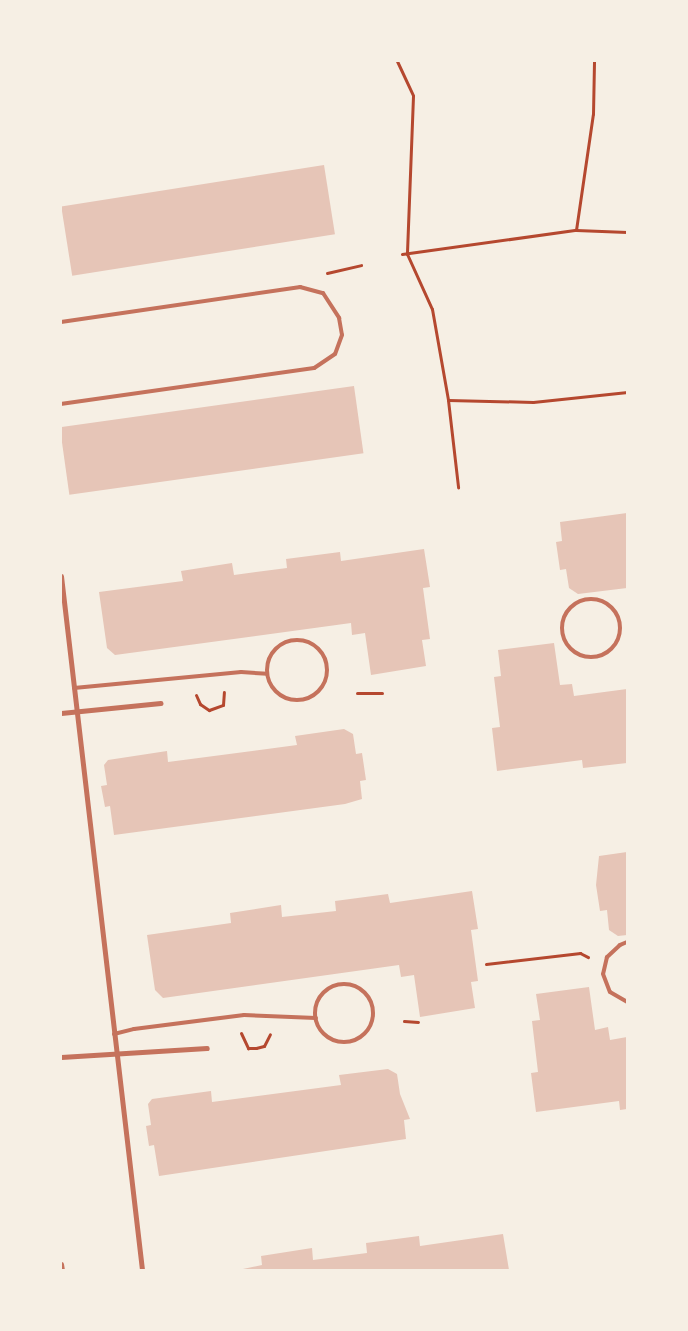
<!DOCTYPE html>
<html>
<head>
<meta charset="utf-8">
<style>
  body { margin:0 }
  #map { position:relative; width:688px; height:1331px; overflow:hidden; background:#f6efe4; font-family:"PT Sans",sans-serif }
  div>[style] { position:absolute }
  .building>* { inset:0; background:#e6c5b7; transform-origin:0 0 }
  .path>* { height:3px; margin:-1.5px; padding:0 1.5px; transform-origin:1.5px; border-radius:1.5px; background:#b5482f }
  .service>* { height:4px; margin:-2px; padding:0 2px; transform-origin:2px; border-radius:2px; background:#c5725c }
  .service>.ring { margin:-2px; padding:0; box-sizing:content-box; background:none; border:4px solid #c5725c; border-radius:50% }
  .minor>* { height:5px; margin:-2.5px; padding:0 2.5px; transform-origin:2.5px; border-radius:2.5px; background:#c5725c }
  span { translate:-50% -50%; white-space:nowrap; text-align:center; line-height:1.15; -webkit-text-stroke:4.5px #f6efe4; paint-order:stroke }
  .frame { position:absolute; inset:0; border:62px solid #f6efe4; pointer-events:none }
</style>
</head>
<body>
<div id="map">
  <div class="building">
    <i style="left:324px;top:165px;width:70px;height:266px;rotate:81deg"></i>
    <i style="left:354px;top:386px;width:68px;height:297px;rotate:82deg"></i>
    <i style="clip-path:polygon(627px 513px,627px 588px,578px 594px,569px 588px,566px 569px,560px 570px,556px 542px,562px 541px,560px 522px)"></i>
    <i style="clip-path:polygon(424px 549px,430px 587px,423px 588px,430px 639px,422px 640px,426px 666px,371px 675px,365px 633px,352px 635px,351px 623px,115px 655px,107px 648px,99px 592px,183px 581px,181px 571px,232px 563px,234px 575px,287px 568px,286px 559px,340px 552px,341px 561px)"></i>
    <i style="clip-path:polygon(554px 643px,560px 685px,572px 684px,574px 696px,627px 689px,627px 763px,583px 768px,582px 760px,497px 771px,492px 728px,500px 727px,494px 677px,501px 676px,498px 650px)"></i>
    <i style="clip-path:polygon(344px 729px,353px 734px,356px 754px,362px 753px,366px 780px,360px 781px,362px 799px,345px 804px,114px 835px,110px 806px,105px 807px,101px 786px,107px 785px,104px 765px,108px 760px,167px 751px,168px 762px,297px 745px,295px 736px)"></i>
    <i style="clip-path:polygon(627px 852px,627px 935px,618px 936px,609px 930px,607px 910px,600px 911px,596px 885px,599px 856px)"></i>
    <i style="clip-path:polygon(472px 891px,478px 929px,471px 930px,478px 981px,471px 982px,475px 1008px,420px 1017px,414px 975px,401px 977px,399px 965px,163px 998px,155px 990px,147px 935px,231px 923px,230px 913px,281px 905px,282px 917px,336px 911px,335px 901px,388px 894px,390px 903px)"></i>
    <i style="clip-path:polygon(589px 987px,595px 1030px,608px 1027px,610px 1040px,627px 1037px,627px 1109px,620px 1110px,619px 1101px,536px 1112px,531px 1073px,538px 1072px,532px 1021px,540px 1020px,536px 994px)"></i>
    <i style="clip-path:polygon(388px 1069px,397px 1074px,400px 1094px,410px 1119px,404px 1120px,406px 1139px,159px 1176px,154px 1145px,149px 1146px,146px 1126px,151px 1125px,148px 1104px,152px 1099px,211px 1091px,212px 1102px,341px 1085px,339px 1075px)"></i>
    <i style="clip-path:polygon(503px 1234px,509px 1270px,238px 1270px,262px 1265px,261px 1256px,312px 1248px,313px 1260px,367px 1253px,366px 1243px,419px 1236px,420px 1246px)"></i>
  </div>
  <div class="path">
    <i style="left:397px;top:61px;width:38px;rotate:65deg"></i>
    <i style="left:413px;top:96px;width:158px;rotate:92.2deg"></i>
    <i style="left:407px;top:254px;width:60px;rotate:65.6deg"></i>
    <i style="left:432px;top:309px;width:92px;rotate:80deg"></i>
    <i style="left:448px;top:400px;width:85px;rotate:1.3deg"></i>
    <i style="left:533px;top:402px;width:95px;rotate:-6.1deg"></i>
    <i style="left:576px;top:230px;width:117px;rotate:-81.7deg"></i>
    <i style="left:593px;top:114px;width:53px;rotate:-88.9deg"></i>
    <i style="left:402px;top:254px;width:176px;rotate:-7.9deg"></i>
    <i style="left:576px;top:230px;width:51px;rotate:2.2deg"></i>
    <i style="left:327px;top:273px;width:35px;rotate:-13deg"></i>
    <i style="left:448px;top:400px;width:88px;rotate:83.4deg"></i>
    <i style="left:357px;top:693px;width:25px"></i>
    <i style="left:196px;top:695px;width:10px;rotate:66deg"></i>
    <i style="left:200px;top:704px;width:11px;rotate:34deg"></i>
    <i style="left:209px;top:710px;width:15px;rotate:-20deg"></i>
    <i style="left:223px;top:705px;width:13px;rotate:-86deg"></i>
    <i style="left:486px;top:964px;width:95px;rotate:-6.7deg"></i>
    <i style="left:580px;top:953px;width:9px;rotate:27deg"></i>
    <i style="left:404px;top:1021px;width:14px;rotate:4deg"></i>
    <i style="left:241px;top:1033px;width:17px;rotate:65deg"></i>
    <i style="left:248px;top:1048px;width:8px"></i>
    <i style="left:256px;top:1048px;width:8px;rotate:-14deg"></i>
    <i style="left:264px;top:1046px;width:13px;rotate:-63deg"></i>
  </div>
  <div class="service">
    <i style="left:61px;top:322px;width:242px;rotate:-8.3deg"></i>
    <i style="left:300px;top:287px;width:24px;rotate:15deg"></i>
    <i style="left:323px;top:293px;width:30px;rotate:57deg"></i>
    <i style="left:339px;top:318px;width:17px;rotate:80deg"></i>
    <i style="left:342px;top:335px;width:20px;rotate:110deg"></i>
    <i style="left:335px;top:354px;width:25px;rotate:146deg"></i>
    <i style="left:314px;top:368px;width:256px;rotate:171.9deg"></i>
    <i class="ring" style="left:562px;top:599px;width:54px;height:54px"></i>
    <i class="ring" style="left:267px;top:640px;width:56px;height:56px"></i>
    <i style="left:74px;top:688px;width:168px;rotate:-5.5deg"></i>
    <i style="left:241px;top:672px;width:26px;rotate:4deg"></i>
    <i style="left:627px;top:942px;width:8px;rotate:157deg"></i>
    <i style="left:620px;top:945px;width:18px;rotate:137deg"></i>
    <i style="left:607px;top:957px;width:17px;rotate:103deg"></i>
    <i style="left:603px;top:974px;width:19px;rotate:69deg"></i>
    <i style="left:610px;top:992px;width:20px;rotate:30deg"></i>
    <i class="ring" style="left:315px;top:984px;width:54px;height:54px"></i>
    <i style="left:114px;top:1034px;width:21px;rotate:-14deg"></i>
    <i style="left:134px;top:1029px;width:111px;rotate:-7.3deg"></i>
    <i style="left:244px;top:1015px;width:72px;rotate:2.4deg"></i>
  </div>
  <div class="minor">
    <i style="left:61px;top:576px;width:699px;rotate:83.34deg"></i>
    <i style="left:61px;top:713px;width:100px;rotate:-5.7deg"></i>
    <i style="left:61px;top:1057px;width:146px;rotate:-3.5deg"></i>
    <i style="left:61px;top:1264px;width:6px;rotate:81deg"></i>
  </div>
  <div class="frame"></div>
</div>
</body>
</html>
